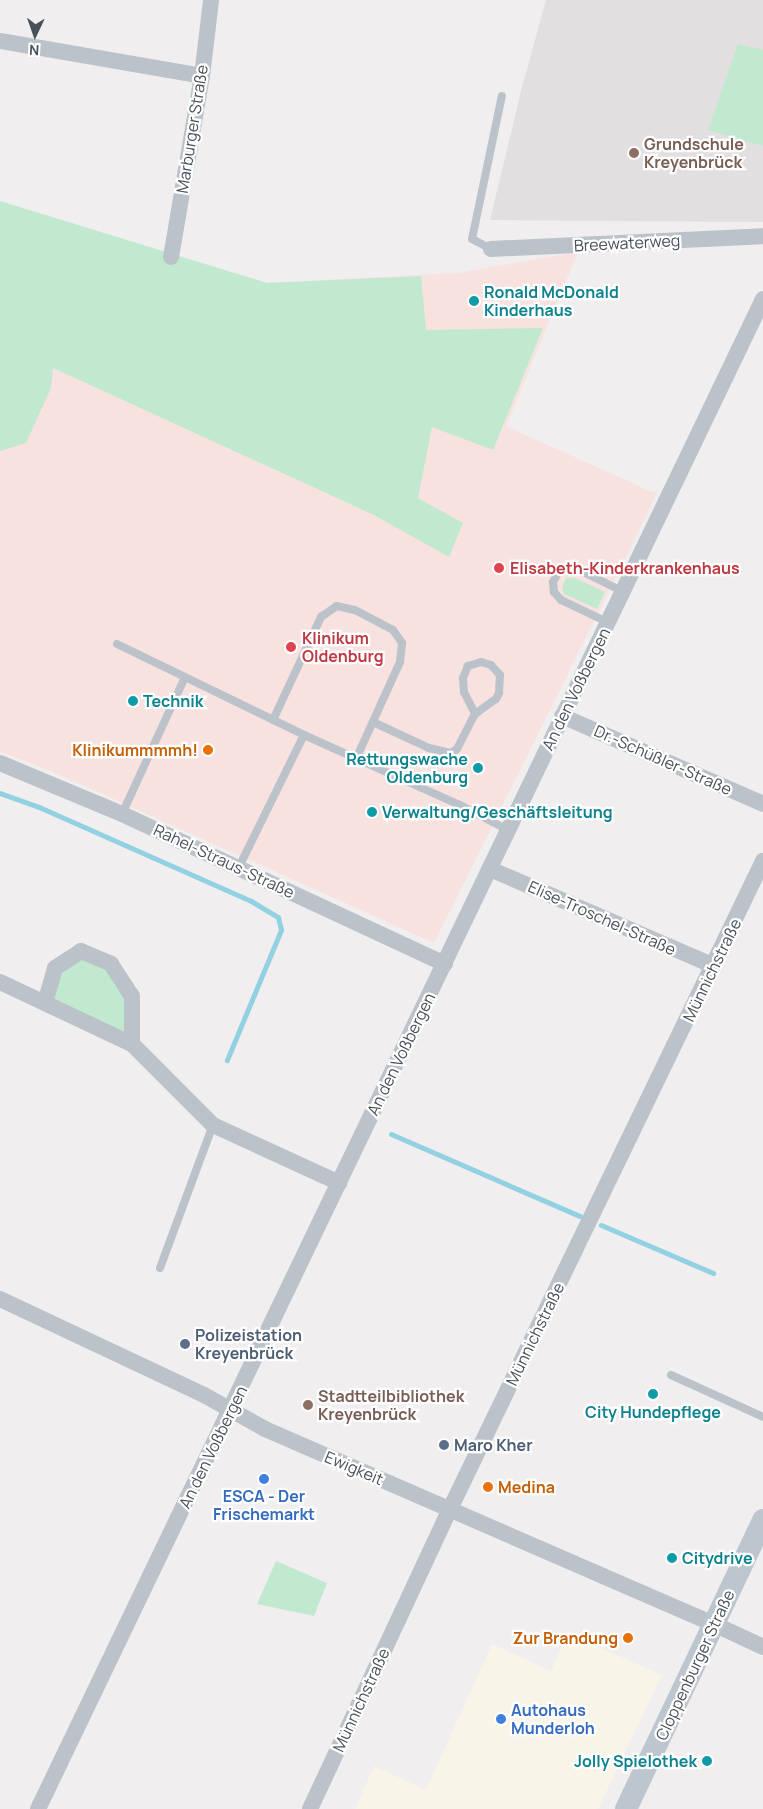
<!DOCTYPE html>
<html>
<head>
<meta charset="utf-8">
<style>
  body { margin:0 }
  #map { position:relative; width:763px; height:1809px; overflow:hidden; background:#f0eeee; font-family:Manrope,sans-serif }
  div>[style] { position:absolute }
  .commercial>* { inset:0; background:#f9f4e8 }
  .education>* { inset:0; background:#e1dfdf }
  .medical>* { inset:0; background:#f8e2e0 }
  .green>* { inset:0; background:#c1e9d0 }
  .stream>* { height:5px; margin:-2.5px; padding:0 2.5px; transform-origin:2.5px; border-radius:2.5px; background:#92d1e1 }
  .lane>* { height:8px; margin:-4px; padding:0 4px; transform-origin:4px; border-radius:4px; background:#bbc2c9 }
  .street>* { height:16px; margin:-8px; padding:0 8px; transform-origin:8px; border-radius:8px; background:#bbc2c9 }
  .secondary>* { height:22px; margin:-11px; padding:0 11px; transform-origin:11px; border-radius:11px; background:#bdc6cf }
  .dots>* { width:14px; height:14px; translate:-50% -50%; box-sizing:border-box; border:2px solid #fff; border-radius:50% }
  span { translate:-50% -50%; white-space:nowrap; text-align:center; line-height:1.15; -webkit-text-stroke:4.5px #fff; paint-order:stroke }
  .street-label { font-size:16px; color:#485159 }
  .education-label { font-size:16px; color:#785e54; font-weight:700 }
  .left { translate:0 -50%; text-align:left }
  .culture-label { font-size:16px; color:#0d838f; font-weight:700 }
  .right { translate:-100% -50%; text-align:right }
  .health-label { font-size:16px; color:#be3a42; font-weight:700 }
  .food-label { font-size:16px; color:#c56008; font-weight:700 }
  .service-label { font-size:16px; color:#4e5e75; font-weight:700 }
  .shop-label { font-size:16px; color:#366cbe; font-weight:700 }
  .north { position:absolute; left:10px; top:10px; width:50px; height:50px; -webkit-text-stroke:4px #fff; paint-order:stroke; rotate:183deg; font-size:14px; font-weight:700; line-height:20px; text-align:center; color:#485159 }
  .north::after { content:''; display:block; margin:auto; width:18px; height:22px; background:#485159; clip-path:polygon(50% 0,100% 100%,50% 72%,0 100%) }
</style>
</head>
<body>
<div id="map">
  <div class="commercial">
    <i style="clip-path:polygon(567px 1633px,662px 1675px,598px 1809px,355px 1809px,374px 1766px,426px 1790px,492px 1644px,551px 1671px)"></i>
  </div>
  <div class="education">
    <i style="clip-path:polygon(546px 0,763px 0,763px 222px,490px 220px,522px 87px)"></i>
  </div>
  <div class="medical">
    <i style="clip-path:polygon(0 211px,267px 283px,459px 273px,578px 252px,506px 426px,652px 492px,657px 492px,634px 541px,434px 943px,49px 770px,0 752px)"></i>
  </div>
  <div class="green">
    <i style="clip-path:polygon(738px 44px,763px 50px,763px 146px,708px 130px)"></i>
    <i style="clip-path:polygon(0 201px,267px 283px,421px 276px,426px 330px,543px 328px,493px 450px,432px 427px,418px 498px,463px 523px,449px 557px,374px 515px,53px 368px,51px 388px,26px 443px,0 451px)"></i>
    <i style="clip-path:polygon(566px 578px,575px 578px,605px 592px,597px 609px,564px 594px,562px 587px)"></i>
    <i style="clip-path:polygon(81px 951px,111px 964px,132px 996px,132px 1044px,45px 1003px,55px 968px)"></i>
    <i style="clip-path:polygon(276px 1561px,327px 1583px,314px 1616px,257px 1604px)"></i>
  </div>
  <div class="stream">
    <i style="left:0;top:793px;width:41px;rotate:19.7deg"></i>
    <i style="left:39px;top:807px;width:232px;rotate:23.9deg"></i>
    <i style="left:251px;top:901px;width:31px;rotate:31deg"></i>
    <i style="left:278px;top:917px;width:13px;rotate:77deg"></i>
    <i style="left:281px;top:930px;width:141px;rotate:112.6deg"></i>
    <i style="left:391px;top:1134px;width:206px;rotate:23.5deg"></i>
    <i style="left:601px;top:1225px;width:122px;rotate:23.2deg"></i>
  </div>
  <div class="lane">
    <i style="left:491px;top:249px;width:21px;rotate:-152deg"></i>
    <i style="left:472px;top:239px;width:146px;rotate:-78.2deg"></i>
    <i style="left:607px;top:622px;width:51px;rotate:-154.4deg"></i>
    <i style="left:561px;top:600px;width:11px;rotate:-131deg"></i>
    <i style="left:554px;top:592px;width:10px;rotate:-96deg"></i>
    <i style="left:553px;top:582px;width:10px;rotate:-61deg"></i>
    <i style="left:558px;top:573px;width:7px;rotate:-34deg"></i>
    <i style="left:564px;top:569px;width:11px;rotate:-5deg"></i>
    <i style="left:575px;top:568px;width:52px;rotate:26.1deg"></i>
    <i style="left:117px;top:644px;width:208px;rotate:25.9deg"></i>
    <i style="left:304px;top:735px;width:171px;rotate:24.2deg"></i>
    <i style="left:460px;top:805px;width:54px;rotate:27.5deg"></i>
    <i style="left:273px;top:720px;width:114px;rotate:-65deg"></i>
    <i style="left:321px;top:617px;width:19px;rotate:-35deg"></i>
    <i style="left:337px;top:606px;width:18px;rotate:13deg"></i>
    <i style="left:355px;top:610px;width:43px;rotate:27.8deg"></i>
    <i style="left:393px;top:630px;width:16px;rotate:55deg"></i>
    <i style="left:402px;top:643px;width:19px;rotate:96deg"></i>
    <i style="left:400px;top:662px;width:104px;rotate:114.4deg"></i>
    <i style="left:373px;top:722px;width:62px;rotate:24.9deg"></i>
    <i style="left:429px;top:748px;width:23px;rotate:13deg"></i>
    <i style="left:451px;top:753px;width:7px;rotate:-34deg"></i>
    <i style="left:457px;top:749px;width:39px;rotate:-63deg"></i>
    <i style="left:475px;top:714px;width:26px;rotate:-36deg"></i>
    <i style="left:496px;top:699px;width:7px;rotate:-63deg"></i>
    <i style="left:499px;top:693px;width:18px;rotate:-87deg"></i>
    <i style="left:500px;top:675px;width:13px;rotate:-132deg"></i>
    <i style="left:491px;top:665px;width:10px;rotate:-163deg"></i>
    <i style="left:481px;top:662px;width:14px;rotate:163deg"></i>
    <i style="left:468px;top:666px;width:13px;rotate:113deg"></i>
    <i style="left:463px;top:678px;width:14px;rotate:86deg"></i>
    <i style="left:464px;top:692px;width:25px;rotate:63deg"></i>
    <i style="left:122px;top:814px;width:151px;rotate:-65.3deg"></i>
    <i style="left:238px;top:869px;width:149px;rotate:-63.8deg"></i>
    <i style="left:160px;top:1268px;width:153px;rotate:-69.7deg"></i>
    <i style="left:671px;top:1375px;width:101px;rotate:24.5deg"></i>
  </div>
  <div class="street">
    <i style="left:0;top:41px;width:205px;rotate:9.8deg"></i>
    <i style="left:491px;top:249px;width:272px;rotate:-2.7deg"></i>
    <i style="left:171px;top:257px;width:184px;rotate:-80.3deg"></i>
    <i style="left:202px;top:76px;width:77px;rotate:-83.2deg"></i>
    <i style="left:562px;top:716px;width:219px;rotate:23.6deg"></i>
    <i style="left:0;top:763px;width:132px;rotate:22.7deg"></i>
    <i style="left:122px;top:814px;width:356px;rotate:24.9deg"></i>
    <i style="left:490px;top:869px;width:244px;rotate:23.4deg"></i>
    <i style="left:0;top:982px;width:146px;rotate:25.2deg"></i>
    <i style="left:132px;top:1044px;width:115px;rotate:45deg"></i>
    <i style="left:213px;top:1125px;width:139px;rotate:24.7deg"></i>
    <i style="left:45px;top:1003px;width:36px;rotate:-74deg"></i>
    <i style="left:55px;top:968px;width:31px;rotate:-33deg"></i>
    <i style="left:81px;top:951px;width:33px;rotate:23deg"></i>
    <i style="left:111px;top:964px;width:38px;rotate:57deg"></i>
    <i style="left:132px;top:996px;width:48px;rotate:90deg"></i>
    <i style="left:0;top:1299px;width:225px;rotate:25.2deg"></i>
    <i style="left:204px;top:1395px;width:70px;rotate:29.1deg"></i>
    <i style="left:265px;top:1429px;width:490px;rotate:23.5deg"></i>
    <i style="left:714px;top:1624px;width:54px;rotate:25.1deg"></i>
    <i style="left:38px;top:1809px;width:1675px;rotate:-64.35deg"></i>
    <i style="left:310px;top:1809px;width:331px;rotate:-65deg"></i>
    <i style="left:450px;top:1509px;width:720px;rotate:-64.22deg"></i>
  </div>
  <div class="secondary">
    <i style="left:626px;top:1809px;width:320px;rotate:-64.6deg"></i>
  </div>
  <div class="dots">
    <i style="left:634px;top:153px;background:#8d6e63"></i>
    <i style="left:474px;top:301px;background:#0f9aa8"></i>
    <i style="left:499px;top:568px;background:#e0444e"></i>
    <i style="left:291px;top:647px;background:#e0444e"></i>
    <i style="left:133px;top:701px;background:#0f9aa8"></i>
    <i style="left:208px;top:750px;background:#e8710a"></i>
    <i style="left:478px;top:768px;background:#0f9aa8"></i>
    <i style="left:372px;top:812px;background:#0f9aa8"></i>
    <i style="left:185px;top:1344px;background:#5c6f8a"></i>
    <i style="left:653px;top:1394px;background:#0f9aa8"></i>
    <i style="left:308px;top:1405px;background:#8d6e63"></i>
    <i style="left:444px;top:1445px;background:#5c6f8a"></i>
    <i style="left:264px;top:1479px;background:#3f7fe0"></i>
    <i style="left:488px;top:1487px;background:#e8710a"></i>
    <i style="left:672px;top:1558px;background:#0f9aa8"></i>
    <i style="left:628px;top:1638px;background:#e8710a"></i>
    <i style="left:501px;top:1719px;background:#3f7fe0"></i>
    <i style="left:707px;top:1761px;background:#0f9aa8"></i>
  </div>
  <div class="street-label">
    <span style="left:192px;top:129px;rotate:-81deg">Marburger Straße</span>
    <span style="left:627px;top:243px;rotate:-3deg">Breewaterweg</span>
    <span style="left:576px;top:689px;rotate:-64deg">An den Voßbergen</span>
    <span style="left:663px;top:760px;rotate:24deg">Dr.-Schüßler-Straße</span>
    <span style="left:224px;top:861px;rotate:25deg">Rahel-Straus-Straße</span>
    <span style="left:602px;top:918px;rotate:24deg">Elise-Troschel-Straße</span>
    <span style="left:712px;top:970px;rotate:-64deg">Münnichstraße</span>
    <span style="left:401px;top:1054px;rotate:-64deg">An den Voßbergen</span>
    <span style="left:535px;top:1334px;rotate:-64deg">Münnichstraße</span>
    <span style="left:213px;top:1447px;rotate:-64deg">An den Voßbergen</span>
    <span style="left:354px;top:1468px;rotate:23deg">Ewigkeit</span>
    <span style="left:695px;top:1665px;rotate:-65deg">Cloppenburger Straße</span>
    <span style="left:361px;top:1700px;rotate:-65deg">Münnichstraße</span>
  </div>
  <div class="education-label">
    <span class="left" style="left:644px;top:153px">Grundschule<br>Kreyenbrück</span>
    <span class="left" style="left:318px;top:1405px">Stadtteilbibliothek<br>Kreyenbrück</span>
  </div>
  <div class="culture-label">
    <span class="left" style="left:484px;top:301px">Ronald McDonald<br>Kinderhaus</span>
    <span class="left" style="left:143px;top:701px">Technik</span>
    <span class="right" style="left:468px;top:768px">Rettungswache<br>Oldenburg</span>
    <span class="left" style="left:382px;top:812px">Verwaltung/Geschäftsleitung</span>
    <span style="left:653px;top:1412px">City Hundepflege</span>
    <span class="left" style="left:682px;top:1558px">Citydrive</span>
    <span class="right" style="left:697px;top:1761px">Jolly Spielothek</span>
  </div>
  <div class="health-label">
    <span class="left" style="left:510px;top:568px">Elisabeth-Kinderkrankenhaus</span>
    <span class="left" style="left:302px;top:647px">Klinikum<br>Oldenburg</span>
  </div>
  <div class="food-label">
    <span class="right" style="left:198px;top:750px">Klinikummmmh!</span>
    <span class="left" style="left:498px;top:1487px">Medina</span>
    <span class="right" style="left:618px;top:1638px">Zur Brandung</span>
  </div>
  <div class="service-label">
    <span class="left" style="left:195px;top:1344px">Polizeistation<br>Kreyenbrück</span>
    <span class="left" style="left:454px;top:1445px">Maro Kher</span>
  </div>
  <div class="shop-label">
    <span style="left:264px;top:1505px">ESCA - Der<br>Frischemarkt</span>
    <span class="left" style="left:511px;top:1719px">Autohaus<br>Munderloh</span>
  </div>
  <div class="north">N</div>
</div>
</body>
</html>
